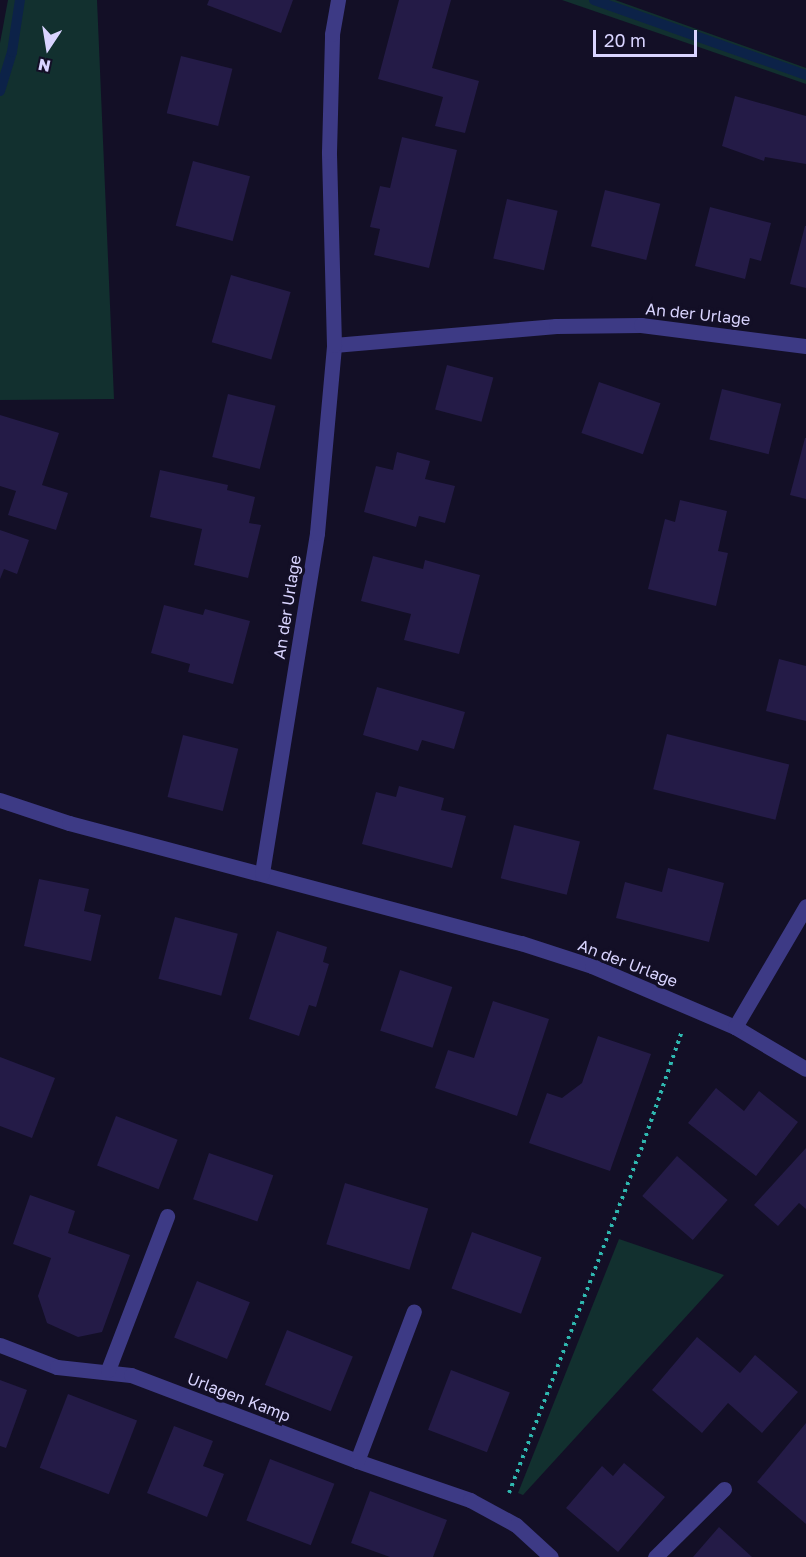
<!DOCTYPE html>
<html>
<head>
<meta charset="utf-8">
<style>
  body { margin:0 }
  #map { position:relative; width:806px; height:1557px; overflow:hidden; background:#130f26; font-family:"Golos Text",sans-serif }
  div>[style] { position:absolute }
  .green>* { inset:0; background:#12302f }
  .stream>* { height:10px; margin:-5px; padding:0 5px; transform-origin:5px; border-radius:5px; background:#0c2248 }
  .building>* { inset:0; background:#241b47; transform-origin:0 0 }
  .path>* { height:4px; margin-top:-2px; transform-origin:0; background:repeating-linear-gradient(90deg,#2fb8b0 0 3px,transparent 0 7.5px) }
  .street>* { height:15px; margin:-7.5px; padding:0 7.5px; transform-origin:7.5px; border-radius:7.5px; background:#3d3a85 }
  span { translate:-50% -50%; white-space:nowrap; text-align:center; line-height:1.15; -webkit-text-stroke:6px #130f26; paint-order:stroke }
  .street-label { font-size:16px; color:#d9d4ff }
  .north { position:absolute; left:18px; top:18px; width:60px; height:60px; -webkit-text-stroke:4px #130f26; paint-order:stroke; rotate:192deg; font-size:16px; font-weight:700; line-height:24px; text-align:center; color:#d9d4ff }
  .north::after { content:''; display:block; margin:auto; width:21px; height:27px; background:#d9d4ff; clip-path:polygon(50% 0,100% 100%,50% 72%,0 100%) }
  .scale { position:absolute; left:593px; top:30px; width:104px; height:27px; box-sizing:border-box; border:3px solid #d9d4ff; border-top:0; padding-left:8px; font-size:18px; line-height:21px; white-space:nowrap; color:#d9d4ff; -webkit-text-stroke:4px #130f26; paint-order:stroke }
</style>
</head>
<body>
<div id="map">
  <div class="green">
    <i style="clip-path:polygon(8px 0,97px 0,114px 399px,0 400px,0 43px)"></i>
    <i style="clip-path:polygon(562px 0,615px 0,806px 68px,806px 84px)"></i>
    <i style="clip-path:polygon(619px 1239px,724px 1275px,523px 1495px,518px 1493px)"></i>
  </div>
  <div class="stream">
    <i style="left:594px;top:0;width:225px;rotate:19.5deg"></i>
    <i style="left:0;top:91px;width:41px;rotate:-72.9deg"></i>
    <i style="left:12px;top:52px;width:53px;rotate:-81.3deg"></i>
  </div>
  <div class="building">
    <i style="clip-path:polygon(209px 0,293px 0,281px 33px,207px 5px)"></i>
    <i style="clip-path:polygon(399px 0,451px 0,432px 68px,479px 81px,465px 133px,435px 126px,443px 97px,378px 79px)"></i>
    <i style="left:181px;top:56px;width:53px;height:59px;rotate:14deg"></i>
    <i style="clip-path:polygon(735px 96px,806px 116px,806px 164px,765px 157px,764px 161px,722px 146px)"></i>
    <i style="clip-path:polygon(402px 137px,457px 150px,429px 268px,374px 255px,380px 229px,370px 227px,380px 186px,390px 188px)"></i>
    <i style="left:193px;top:161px;width:59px;height:67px;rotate:15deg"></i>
    <i style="left:605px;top:190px;width:57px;height:58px;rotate:14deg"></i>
    <i style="left:507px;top:199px;width:52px;height:61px;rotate:13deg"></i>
    <i style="clip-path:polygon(710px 207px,771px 223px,761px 261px,750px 258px,745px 279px,695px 266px)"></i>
    <i style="clip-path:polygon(805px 226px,806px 226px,806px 288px,790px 284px)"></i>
    <i style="left:231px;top:275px;width:62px;height:70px;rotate:16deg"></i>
    <i style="left:447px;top:365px;width:48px;height:46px;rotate:15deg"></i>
    <i style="left:599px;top:382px;width:65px;height:54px;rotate:19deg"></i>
    <i style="left:722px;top:389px;width:61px;height:52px;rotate:14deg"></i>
    <i style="left:228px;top:394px;width:49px;height:65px;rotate:14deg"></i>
    <i style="clip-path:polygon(0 415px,59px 433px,42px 485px,68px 493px,56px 530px,8px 515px,16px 491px,0 486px)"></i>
    <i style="clip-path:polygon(805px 438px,806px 438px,806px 499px,790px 495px)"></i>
    <i style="clip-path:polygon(397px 452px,430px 461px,425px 479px,455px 486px,445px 523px,419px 516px,416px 527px,364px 512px,376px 466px,393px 470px)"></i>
    <i style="clip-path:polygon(160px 470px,228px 485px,227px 490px,255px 497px,249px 523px,261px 525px,248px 578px,194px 565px,202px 529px,150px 517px)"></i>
    <i style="clip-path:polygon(680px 500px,727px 511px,718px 551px,728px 553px,716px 606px,648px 589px,665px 519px,675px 522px)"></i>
    <i style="clip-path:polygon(0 530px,29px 540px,17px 574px,4px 569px,0 579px)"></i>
    <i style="clip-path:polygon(373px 556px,423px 569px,425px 560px,480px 575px,459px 654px,404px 640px,411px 614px,361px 601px)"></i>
    <i style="clip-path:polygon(164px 605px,203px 615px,205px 609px,250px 621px,233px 684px,188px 672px,190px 664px,151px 653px)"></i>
    <i style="clip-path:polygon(779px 659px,806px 666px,806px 721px,766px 711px)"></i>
    <i style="clip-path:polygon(377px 687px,465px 712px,454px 749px,422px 740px,418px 751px,363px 735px)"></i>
    <i style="left:667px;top:734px;width:126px;height:57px;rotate:14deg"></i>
    <i style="left:183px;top:735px;width:57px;height:64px;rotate:14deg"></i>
    <i style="clip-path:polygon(399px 786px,444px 798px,441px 810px,466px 816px,452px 868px,362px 844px,376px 792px,396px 797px)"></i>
    <i style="left:514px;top:825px;width:68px;height:55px;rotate:14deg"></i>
    <i style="clip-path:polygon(668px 868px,724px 883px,709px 942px,616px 918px,625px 882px,662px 892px)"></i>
    <i style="clip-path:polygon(39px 879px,89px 889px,84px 911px,101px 915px,91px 961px,24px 946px)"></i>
    <i style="left:175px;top:917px;width:65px;height:64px;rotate:15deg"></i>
    <i style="clip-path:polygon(277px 931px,327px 947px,323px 962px,329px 964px,316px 1007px,309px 1005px,299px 1036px,249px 1019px)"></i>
    <i style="left:400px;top:970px;width:55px;height:64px;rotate:18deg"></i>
    <i style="clip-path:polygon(493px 1001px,549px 1019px,517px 1116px,435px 1088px,448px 1050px,474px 1058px)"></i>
    <i style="clip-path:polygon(598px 1036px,651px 1054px,610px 1171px,529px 1143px,547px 1093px,562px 1098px,582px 1083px)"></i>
    <i style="clip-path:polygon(0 1057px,55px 1078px,32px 1138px,0 1126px)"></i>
    <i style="clip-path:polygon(716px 1088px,744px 1111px,759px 1091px,798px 1122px,756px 1176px,688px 1123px)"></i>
    <i style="left:116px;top:1116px;width:66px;height:53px;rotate:21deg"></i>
    <i style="clip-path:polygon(806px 1148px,806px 1209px,799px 1203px,778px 1226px,754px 1205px)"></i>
    <i style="left:209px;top:1153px;width:68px;height:49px;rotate:19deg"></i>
    <i style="left:677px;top:1156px;width:67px;height:53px;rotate:41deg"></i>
    <i style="left:345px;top:1183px;width:87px;height:64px;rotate:17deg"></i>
    <i style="clip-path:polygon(30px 1195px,75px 1211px,68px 1233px,130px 1255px,102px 1332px,78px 1337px,47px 1323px,38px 1296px,51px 1258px,13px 1244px)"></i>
    <i style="left:472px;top:1232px;width:74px;height:60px;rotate:20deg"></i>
    <i style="left:197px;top:1281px;width:57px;height:61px;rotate:22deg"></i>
    <i style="left:287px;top:1330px;width:71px;height:59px;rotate:22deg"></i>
    <i style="clip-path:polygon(697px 1337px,740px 1373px,755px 1355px,798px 1392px,762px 1433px,728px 1403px,702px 1433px,652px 1390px)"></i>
    <i style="left:451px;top:1370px;width:63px;height:64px;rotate:21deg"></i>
    <i style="clip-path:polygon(0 1380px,27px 1390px,6px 1448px,0 1446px)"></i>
    <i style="left:68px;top:1394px;width:74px;height:79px;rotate:21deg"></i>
    <i style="clip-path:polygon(806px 1423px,806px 1524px,757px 1482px)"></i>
    <i style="clip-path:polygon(174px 1426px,213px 1441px,203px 1466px,224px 1474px,207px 1517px,147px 1493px)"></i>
    <i style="left:270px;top:1459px;width:69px;height:66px;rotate:21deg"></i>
    <i style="clip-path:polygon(624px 1463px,665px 1497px,618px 1552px,566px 1508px,602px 1466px,613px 1476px)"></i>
    <i style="clip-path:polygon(370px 1491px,447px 1520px,433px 1557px,390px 1557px,351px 1543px)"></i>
    <i style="clip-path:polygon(719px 1527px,752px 1557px,693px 1557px)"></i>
  </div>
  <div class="path">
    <i style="left:509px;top:1493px;width:368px;rotate:-69deg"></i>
    <i style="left:641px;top:1150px;width:126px;rotate:-71deg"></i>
  </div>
  <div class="street">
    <i style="left:334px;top:345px;width:223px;rotate:-4.9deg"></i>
    <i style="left:556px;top:326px;width:85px;rotate:-0.7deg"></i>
    <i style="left:641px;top:325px;width:166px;rotate:7.3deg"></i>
    <i style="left:0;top:800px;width:73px;rotate:18.4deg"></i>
    <i style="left:69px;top:823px;width:468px;rotate:14.9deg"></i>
    <i style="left:521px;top:943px;width:75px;rotate:17.9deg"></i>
    <i style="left:592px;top:966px;width:155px;rotate:23.1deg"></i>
    <i style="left:735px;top:1027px;width:82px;rotate:30.6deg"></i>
    <i style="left:262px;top:873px;width:344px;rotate:-80.8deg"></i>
    <i style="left:317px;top:533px;width:189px;rotate:-84.8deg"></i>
    <i style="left:334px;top:345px;width:193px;rotate:-91.5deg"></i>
    <i style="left:329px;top:152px;width:118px;rotate:-88.5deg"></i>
    <i style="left:332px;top:34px;width:35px;rotate:-80deg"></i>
    <i style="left:735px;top:1027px;width:140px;rotate:-59.6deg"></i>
    <i style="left:0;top:1345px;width:61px;rotate:21.1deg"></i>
    <i style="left:57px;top:1367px;width:74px;rotate:6.2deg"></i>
    <i style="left:131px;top:1375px;width:242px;rotate:20.8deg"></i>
    <i style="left:357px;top:1461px;width:120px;rotate:19deg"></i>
    <i style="left:470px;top:1500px;width:52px;rotate:28.5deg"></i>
    <i style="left:516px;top:1525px;width:47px;rotate:42.4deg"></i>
    <i style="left:108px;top:1370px;width:165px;rotate:-69deg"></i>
    <i style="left:357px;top:1461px;width:160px;rotate:-69.2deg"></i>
    <i style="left:655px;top:1557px;width:97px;rotate:-44.6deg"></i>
  </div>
  <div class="street-label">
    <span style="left:698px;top:314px;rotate:6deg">An der Urlage</span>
    <span style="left:287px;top:607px;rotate:-81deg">An der Urlage</span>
    <span style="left:628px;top:963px;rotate:21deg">An der Urlage</span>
    <span style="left:239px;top:1397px;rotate:21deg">Urlagen Kamp</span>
  </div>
  <div class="north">N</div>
  <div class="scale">20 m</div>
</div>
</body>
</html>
